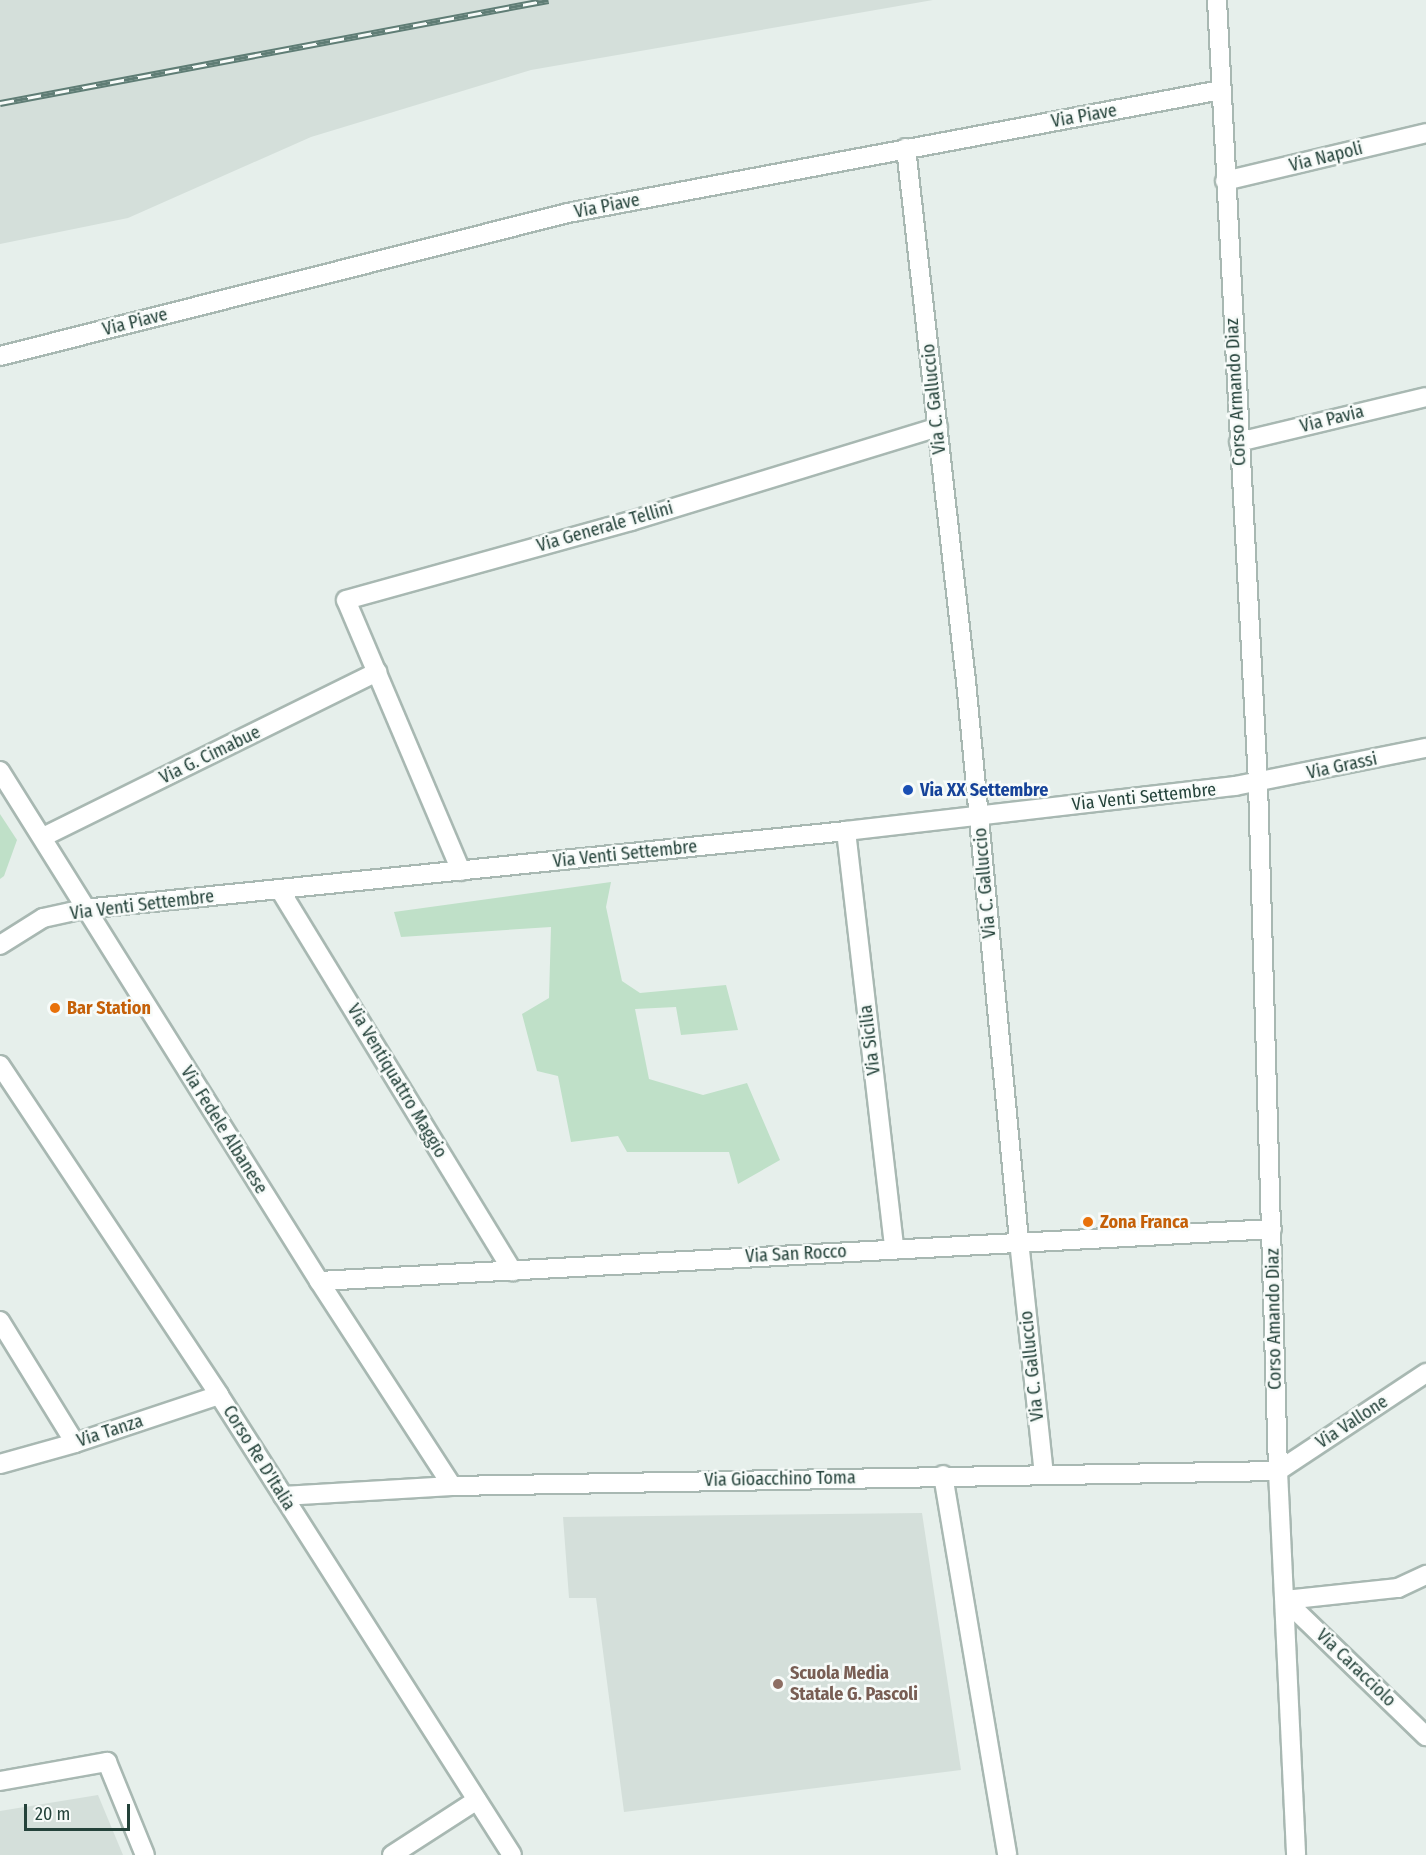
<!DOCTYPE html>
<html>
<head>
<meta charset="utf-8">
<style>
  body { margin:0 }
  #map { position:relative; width:1426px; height:1855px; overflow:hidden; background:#e6efeb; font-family:"Fira Sans Condensed",sans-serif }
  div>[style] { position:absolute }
  .built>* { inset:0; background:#d4dfda }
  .green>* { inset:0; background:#bfe0c8 }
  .roads { filter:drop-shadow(2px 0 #a8b8b2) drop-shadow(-2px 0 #a8b8b2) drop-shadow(0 2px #a8b8b2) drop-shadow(0 -2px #a8b8b2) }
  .street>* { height:18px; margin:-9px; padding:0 9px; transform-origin:9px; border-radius:9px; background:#fff }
  .secondary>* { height:18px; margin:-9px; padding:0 9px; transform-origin:9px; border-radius:9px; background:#fff }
  .rail>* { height:7px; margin-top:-3.5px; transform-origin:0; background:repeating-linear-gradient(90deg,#f7fbf9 0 14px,#5f7d75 0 28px); box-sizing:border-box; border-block:2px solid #5f7d75 }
  .dots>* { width:16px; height:16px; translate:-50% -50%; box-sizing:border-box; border:3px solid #f7fbf9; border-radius:50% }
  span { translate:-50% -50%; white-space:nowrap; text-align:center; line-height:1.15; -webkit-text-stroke:5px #f7fbf9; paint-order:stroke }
  .street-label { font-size:18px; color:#24423a }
  .transit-label { font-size:18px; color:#164399; font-weight:700 }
  .left { translate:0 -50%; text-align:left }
  .food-label { font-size:18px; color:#c56008; font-weight:700 }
  .education-label { font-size:18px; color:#785e54; font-weight:700 }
  .scale { position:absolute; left:24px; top:1804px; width:106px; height:27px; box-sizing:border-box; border:3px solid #24423a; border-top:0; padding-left:8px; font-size:18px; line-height:21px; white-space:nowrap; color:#24423a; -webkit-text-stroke:4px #f7fbf9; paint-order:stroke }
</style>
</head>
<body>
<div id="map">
  <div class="built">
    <i style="clip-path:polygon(0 0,933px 0,531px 70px,311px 137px,128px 218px,0 244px)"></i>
    <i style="clip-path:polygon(922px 1513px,961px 1770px,624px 1812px,596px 1598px,569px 1598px,563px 1517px)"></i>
    <i style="clip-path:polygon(98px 1795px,123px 1855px,0 1855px,0 1811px)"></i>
  </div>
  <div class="green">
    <i style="clip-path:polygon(0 814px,17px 840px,4px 876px,0 879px)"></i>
    <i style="clip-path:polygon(611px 882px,606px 907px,622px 981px,640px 993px,726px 985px,738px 1030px,681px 1035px,676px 1007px,635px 1009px,649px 1079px,703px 1095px,747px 1083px,780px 1160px,738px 1184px,729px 1152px,627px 1152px,618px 1136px,571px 1142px,558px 1076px,537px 1071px,522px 1014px,549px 998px,551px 927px,401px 937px,394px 912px)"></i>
  </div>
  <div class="roads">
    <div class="street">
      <i style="left:906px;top:148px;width:536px;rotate:83.58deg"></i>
      <i style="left:966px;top:681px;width:563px;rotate:84.59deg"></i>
      <i style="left:1019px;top:1241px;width:234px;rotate:83.9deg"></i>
      <i style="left:0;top:356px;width:586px;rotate:-14.13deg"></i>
      <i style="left:568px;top:213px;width:664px;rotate:-10.67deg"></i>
      <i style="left:1239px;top:442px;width:192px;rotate:-13.5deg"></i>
      <i style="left:0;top:771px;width:602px;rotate:57.97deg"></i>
      <i style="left:319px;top:1281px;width:244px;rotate:57deg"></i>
      <i style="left:846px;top:831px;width:420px;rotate:83.4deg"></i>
      <i style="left:43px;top:837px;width:373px;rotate:-26.3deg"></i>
      <i style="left:461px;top:871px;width:294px;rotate:-113deg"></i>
      <i style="left:346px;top:600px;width:296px;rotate:-15.5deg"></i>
      <i style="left:631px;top:521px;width:321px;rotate:-17deg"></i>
      <i style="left:280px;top:890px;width:447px;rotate:58.6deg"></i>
      <i style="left:319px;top:1281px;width:954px;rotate:-3.12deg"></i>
      <i style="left:0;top:1321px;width:143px;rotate:58.4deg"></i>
      <i style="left:0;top:1464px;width:78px;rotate:-15.6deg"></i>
      <i style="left:75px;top:1443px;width:152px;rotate:-18.4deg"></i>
      <i style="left:943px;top:1475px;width:385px;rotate:80.4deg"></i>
      <i style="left:283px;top:1496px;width:169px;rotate:-3.4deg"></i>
      <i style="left:452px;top:1486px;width:826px;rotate:-1.04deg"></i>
      <i style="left:1278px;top:1471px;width:178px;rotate:-33.5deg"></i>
      <i style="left:1285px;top:1600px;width:196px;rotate:44deg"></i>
      <i style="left:1285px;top:1600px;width:114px;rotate:-6.1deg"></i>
      <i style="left:1398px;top:1588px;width:31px;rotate:-25deg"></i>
      <i style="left:0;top:1781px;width:109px;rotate:-10.1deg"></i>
      <i style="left:107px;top:1762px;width:100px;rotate:67.8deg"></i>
      <i style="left:392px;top:1855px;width:101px;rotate:-32.9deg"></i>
    </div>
    <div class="secondary">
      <i style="left:1217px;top:0;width:784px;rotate:87deg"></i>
      <i style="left:1258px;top:783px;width:688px;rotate:88.33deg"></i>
      <i style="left:1278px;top:1471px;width:384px;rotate:87.3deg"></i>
      <i style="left:1225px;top:181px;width:207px;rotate:-13.4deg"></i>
      <i style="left:0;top:945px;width:51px;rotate:-32.1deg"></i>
      <i style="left:43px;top:918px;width:42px;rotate:-12.4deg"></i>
      <i style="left:84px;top:909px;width:766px;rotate:-5.84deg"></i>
      <i style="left:846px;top:831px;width:392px;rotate:-6.6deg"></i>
      <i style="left:1235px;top:786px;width:195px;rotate:-11.3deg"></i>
      <i style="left:0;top:1065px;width:396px;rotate:56.4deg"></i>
      <i style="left:219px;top:1395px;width:545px;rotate:57.5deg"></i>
    </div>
  </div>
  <div class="rail">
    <i style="left:0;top:103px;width:558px;rotate:-10.64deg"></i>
  </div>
  <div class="dots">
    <i style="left:908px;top:790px;background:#1a4fb4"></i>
    <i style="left:55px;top:1008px;background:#e8710a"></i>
    <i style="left:1088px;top:1222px;background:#e8710a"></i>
    <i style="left:778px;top:1684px;background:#8d6e63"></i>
  </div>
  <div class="street-label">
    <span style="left:1084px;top:116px;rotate:-10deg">Via Piave</span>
    <span style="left:1326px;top:157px;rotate:-14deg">Via Napoli</span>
    <span style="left:607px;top:206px;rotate:-11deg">Via Piave</span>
    <span style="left:135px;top:322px;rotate:-14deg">Via Piave</span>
    <span style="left:1236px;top:392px;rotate:-93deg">Corso Armando Diaz</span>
    <span style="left:934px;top:399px;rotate:-96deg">Via C. Galluccio</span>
    <span style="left:1332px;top:419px;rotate:-14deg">Via Pavia</span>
    <span style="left:605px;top:527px;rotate:-16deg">Via Generale Tellini</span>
    <span style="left:210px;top:755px;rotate:-26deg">Via G. Cimabue</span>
    <span style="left:1342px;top:766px;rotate:-12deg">Via Grassi</span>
    <span style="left:1144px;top:797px;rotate:-6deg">Via Venti Settembre</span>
    <span style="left:625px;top:854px;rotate:-6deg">Via Venti Settembre</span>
    <span style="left:985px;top:883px;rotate:-95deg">Via C. Galluccio</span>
    <span style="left:142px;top:905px;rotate:-7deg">Via Venti Settembre</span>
    <span style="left:870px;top:1040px;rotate:-97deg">Via Sicilia</span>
    <span style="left:397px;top:1081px;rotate:59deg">Via Ventiquattro Maggio</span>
    <span style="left:224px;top:1130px;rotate:58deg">Via Fedele Albanese</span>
    <span style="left:796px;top:1254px;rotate:-3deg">Via San Rocco</span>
    <span style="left:1274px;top:1319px;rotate:-91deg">Corso Amando Diaz</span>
    <span style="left:1032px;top:1366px;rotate:-96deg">Via C. Galluccio</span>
    <span style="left:1352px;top:1422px;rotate:-33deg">Via Vallone</span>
    <span style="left:110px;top:1431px;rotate:-18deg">Via Tanza</span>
    <span style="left:259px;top:1458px;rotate:58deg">Corso Re D'Italia</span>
    <span style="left:780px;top:1479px;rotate:-1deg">Via Gioacchino Toma</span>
    <span style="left:1356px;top:1668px;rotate:44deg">Via Caracciolo</span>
  </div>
  <div class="transit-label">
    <span class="left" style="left:920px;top:790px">Via XX Settembre</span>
  </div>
  <div class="food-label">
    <span class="left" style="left:67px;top:1008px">Bar Station</span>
    <span class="left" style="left:1100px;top:1222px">Zona Franca</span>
  </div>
  <div class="education-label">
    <span class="left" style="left:790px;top:1684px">Scuola Media<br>Statale G. Pascoli</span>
  </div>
  <div class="scale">20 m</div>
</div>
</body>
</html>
